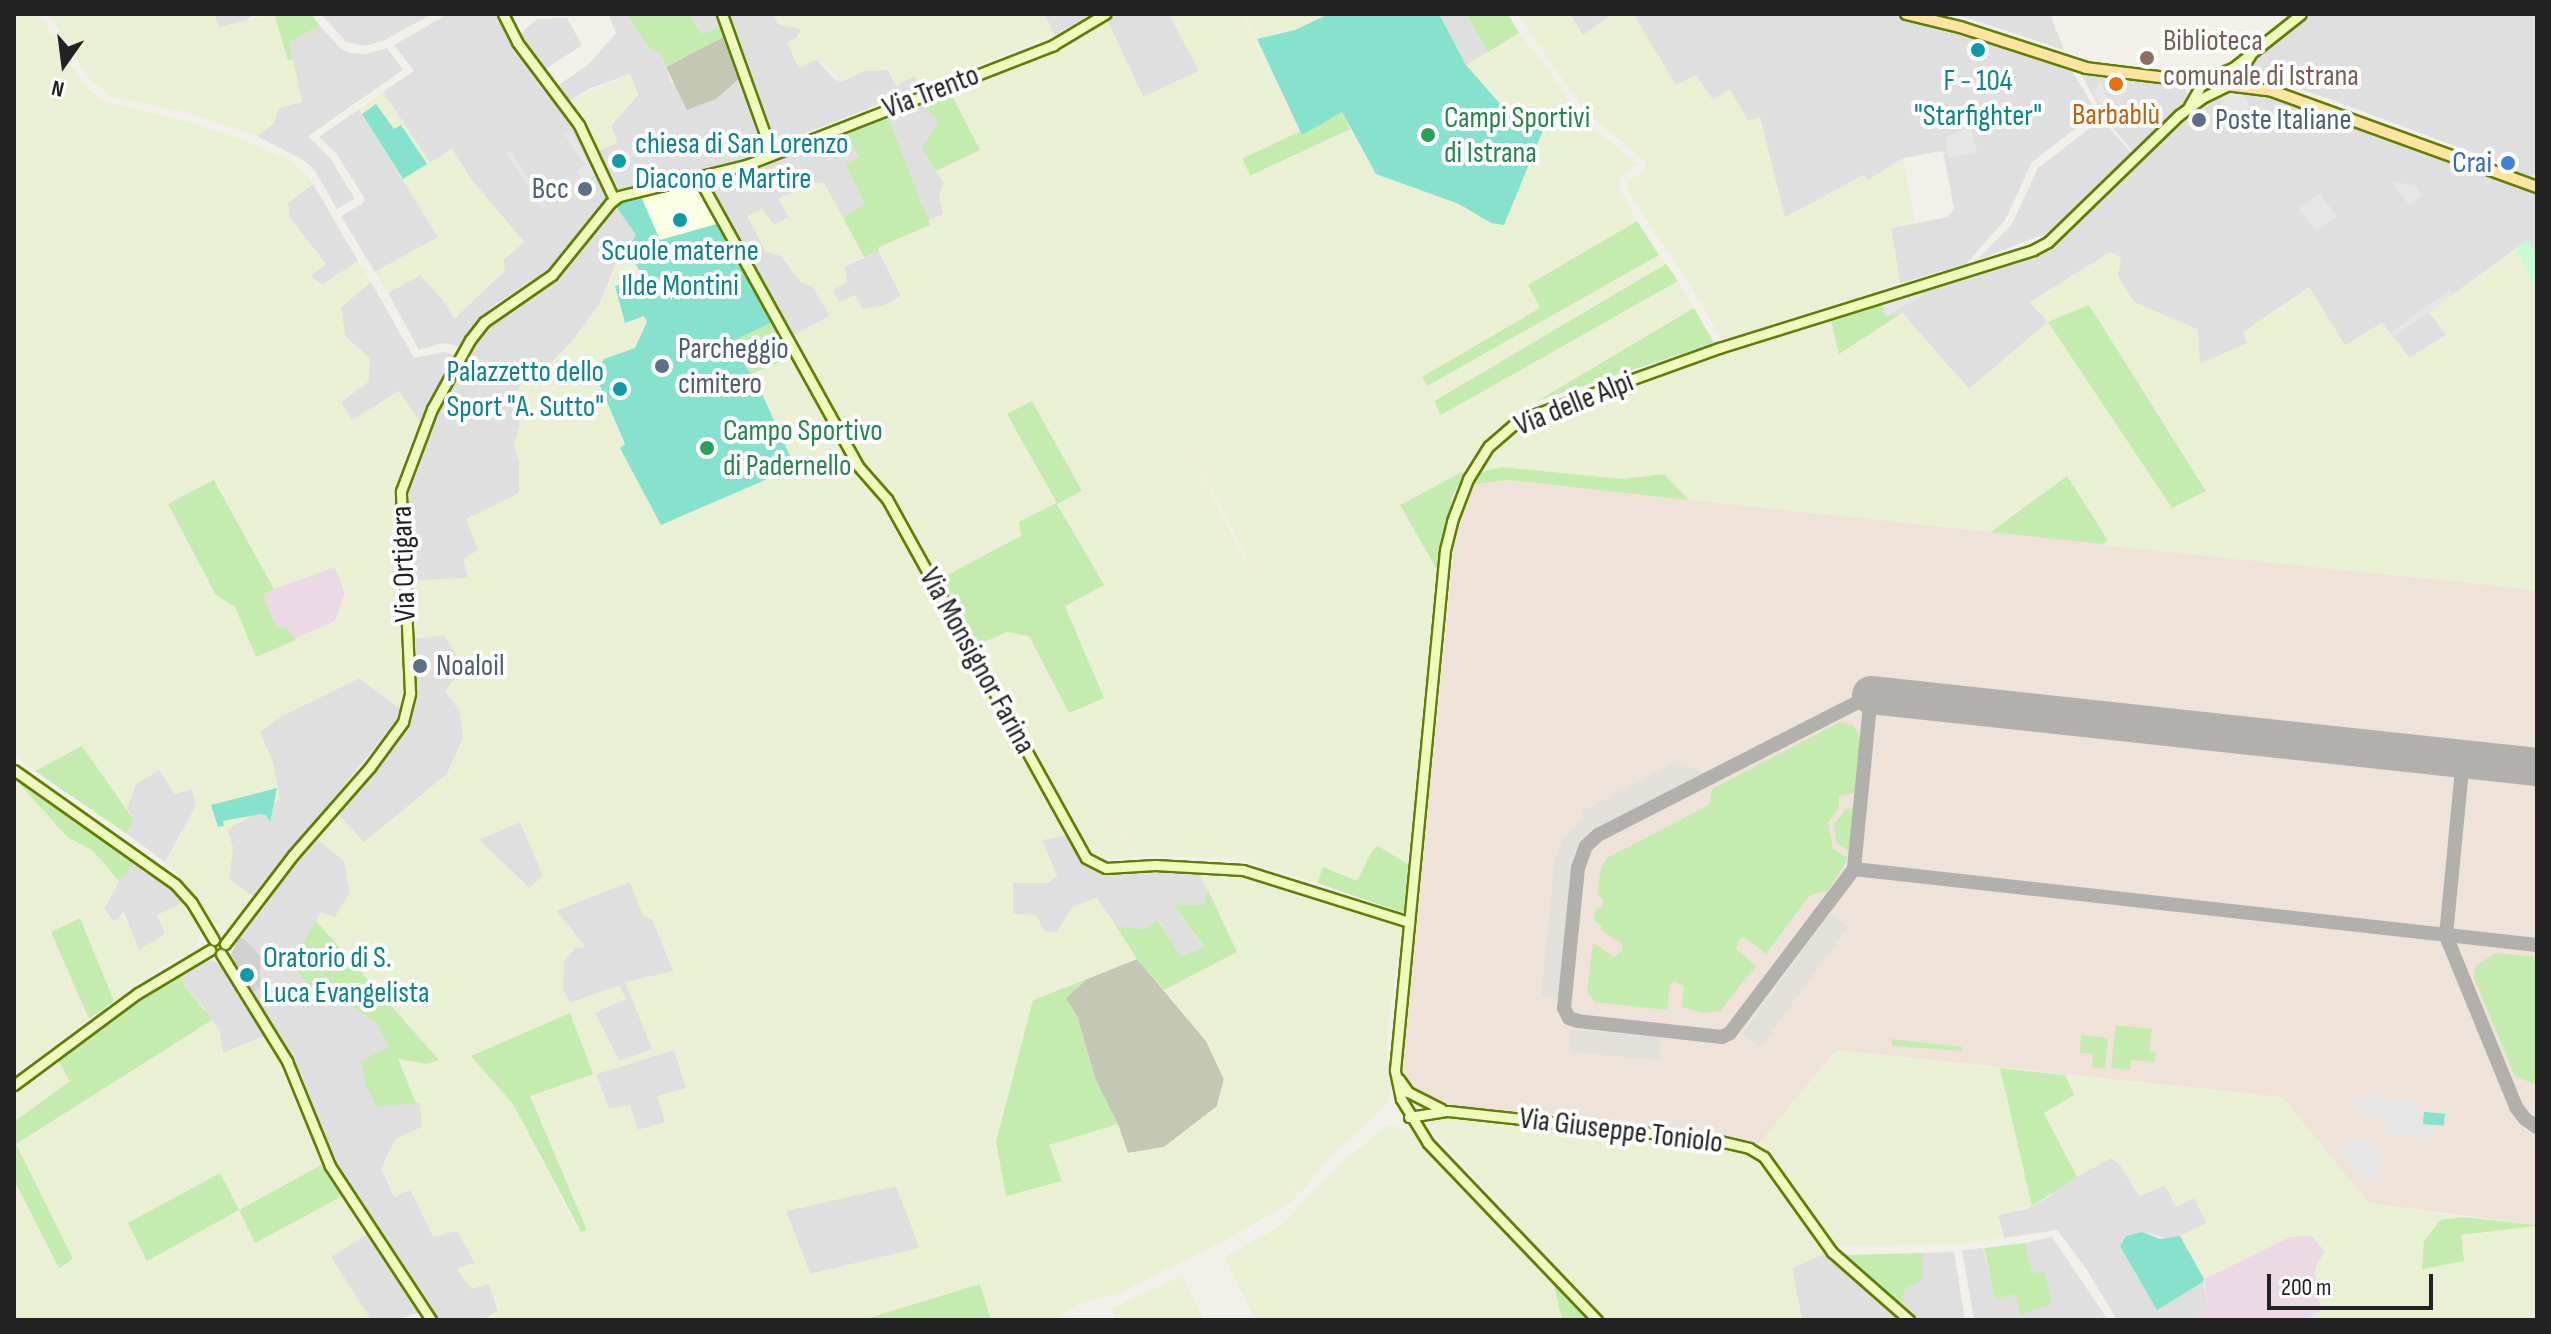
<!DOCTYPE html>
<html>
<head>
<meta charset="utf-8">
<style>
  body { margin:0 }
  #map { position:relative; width:2551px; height:1334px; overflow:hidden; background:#f2f0e8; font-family:"Sofia Sans Condensed",sans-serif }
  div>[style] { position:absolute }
  .residential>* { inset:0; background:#e0dfdf }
  .industrial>* { inset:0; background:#ebdae5 }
  .education>* { inset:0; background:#fbffe4 }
  .religious>* { inset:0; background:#d0d0d0 }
  .military>* { inset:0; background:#efe2d8 }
  .airport>* { inset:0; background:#e1e0da; transform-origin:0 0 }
  .construction>* { inset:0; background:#c4c7b3 }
  .farmland>* { inset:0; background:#eaf0d4 }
  .grass>* { inset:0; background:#c3ecae; transform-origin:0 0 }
  .park>* { inset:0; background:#c7fbd3 }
  .pitch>* { inset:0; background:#86e2cc; transform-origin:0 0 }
  .parking>* { inset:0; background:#e6e6e6; transform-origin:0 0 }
  .taxiway>* { height:14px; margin:-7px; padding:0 7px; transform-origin:7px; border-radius:7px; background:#b1b0ac }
  .runway>* { height:38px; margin:-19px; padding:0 19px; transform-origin:19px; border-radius:19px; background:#b1b0ac }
  .roads { filter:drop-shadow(2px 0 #5e7f03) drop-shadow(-2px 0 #5e7f03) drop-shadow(0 2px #5e7f03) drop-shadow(0 -2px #5e7f03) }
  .secondary>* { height:9px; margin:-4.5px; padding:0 4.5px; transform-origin:4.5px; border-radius:4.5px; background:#eefbbd }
  .primary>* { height:10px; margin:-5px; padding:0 5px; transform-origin:5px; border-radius:5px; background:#fee4a2 }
  .dots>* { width:22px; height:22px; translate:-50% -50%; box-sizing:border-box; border:4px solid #fff; border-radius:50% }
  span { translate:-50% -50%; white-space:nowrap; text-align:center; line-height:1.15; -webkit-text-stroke:8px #fff; paint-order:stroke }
  .education-label { font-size:30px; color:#785e54 }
  .left { translate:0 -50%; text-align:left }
  .culture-label { font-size:30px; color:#0d838f }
  .right { translate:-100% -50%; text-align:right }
  .street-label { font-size:30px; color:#222 }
  .food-label { font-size:30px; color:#c56008 }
  .leisure-label { font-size:30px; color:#27864d }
  .service-label { font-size:30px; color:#4e5e75 }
  .shop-label { font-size:30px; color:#366cbe }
  .frame { position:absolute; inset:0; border:16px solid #222; pointer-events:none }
  .north { position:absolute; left:24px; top:24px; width:80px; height:80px; -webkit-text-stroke:6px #fff; paint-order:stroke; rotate:194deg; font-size:22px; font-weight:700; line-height:32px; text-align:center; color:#222 }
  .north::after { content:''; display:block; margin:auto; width:28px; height:36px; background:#222; clip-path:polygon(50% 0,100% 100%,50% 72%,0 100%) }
  .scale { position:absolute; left:2267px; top:1274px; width:166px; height:36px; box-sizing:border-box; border:4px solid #222; border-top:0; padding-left:10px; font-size:24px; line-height:28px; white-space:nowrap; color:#222; -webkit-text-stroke:6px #fff; paint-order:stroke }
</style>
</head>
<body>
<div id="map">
  <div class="residential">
    <i style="clip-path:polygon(214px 14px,254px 14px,241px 24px,218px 27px)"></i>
    <i style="clip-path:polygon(321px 14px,432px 14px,383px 41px,365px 46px,346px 42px)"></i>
    <i style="clip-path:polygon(448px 14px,499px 16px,507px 35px,569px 115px,612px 194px,551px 267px,490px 308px,459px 346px,443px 343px,419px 350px,388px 293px,420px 275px,443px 300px,454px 318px,503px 260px,524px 242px,471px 179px,452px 149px,430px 163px,383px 92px,414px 71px,394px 45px)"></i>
    <i style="clip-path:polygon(608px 14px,627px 14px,648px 48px,660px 51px,671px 82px,716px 99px,741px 77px,768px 148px,742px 160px,619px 190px,598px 151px,617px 143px,611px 126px,638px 95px,630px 74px,591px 88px,568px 101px,557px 86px,589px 64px,616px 33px)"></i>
    <i style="clip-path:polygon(690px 14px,718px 14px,722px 26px,701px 34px)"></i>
    <i style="clip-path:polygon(727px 14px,773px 14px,778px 24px,802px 29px,797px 37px,833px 78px,841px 82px,864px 71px,888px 70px,914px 76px,924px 86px,776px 145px)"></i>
    <i style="clip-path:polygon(1044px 14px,1091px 14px,1055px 35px)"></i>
    <i style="clip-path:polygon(1169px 14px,1199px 71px,1143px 97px,1105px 15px)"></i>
    <i style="clip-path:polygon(1439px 14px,1466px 14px,1488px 52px,1466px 65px)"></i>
    <i style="clip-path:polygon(1570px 14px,1612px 14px,1583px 35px)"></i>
    <i style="clip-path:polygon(1633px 14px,1891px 14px,2070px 68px,2097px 112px,2032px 162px,2005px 220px,1966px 264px,1900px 283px,1891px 228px,1948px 217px,1954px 209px,1943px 151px,1903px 158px,1867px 181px,1864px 175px,1784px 218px,1760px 117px,1748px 122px,1713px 100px,1676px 86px)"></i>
    <i style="clip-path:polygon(1963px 14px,2050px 14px,2064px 50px,1961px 16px)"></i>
    <i style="clip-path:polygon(2305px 14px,2537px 14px,2537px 172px,2528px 178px,2498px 162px,2332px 100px,2300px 89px,2251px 81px,2247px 73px,2250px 62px)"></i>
    <i style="clip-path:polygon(567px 18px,582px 45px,544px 70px,518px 36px,537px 19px)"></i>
    <i style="clip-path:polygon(320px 26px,341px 49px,351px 53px,366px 54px,387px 48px,403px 70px,308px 136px,330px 158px,355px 199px,337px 209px,315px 171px,305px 161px,257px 136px,274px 123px,278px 108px,302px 102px,289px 42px)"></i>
    <i style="clip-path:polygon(2085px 72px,2183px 83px,2189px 97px,2135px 154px,2105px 119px,2082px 75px)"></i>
    <i style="clip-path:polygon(2232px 90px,2272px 95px,2537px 190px,2537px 256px,2528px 240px,2429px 312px,2446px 335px,2409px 358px,2382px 323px,2346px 345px,2243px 332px,2248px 343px,2199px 364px,2198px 330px,2134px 302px,2118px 276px,2030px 302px,2048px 322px,1969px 389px,1902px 313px,1886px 318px,1880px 302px,2047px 245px,2156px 140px,2202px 105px)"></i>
    <i style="clip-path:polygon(920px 98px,938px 123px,945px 184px,943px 214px,928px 221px,886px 112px)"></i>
    <i style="clip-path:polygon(359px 109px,438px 237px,375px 272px,341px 216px,363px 203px,365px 199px,336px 153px,319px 137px)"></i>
    <i style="clip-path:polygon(2102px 119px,2133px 155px,2083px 208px,2047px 233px,1977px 260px,2012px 224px,2038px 168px)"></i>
    <i style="clip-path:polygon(845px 129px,859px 157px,845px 164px,865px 204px,843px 218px,824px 183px,778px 199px,789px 217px,774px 225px,762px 209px,781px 256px,801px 282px,812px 286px,830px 316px,792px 336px,703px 178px,745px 170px)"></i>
    <i style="clip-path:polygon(313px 184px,358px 261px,322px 285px,310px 276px,326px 264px,290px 218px,288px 203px)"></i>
    <i style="clip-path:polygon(615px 205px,636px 235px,615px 266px,599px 305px,574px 339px,550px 364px,525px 374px,517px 393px,520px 423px,514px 446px,519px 460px,519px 494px,478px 550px,468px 578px,409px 581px,406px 490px,427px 433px,469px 349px,497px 316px,558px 274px)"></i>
    <i style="clip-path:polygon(879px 251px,901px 296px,886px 305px,862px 310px,839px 302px,832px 290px,847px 282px,844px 267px)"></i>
    <i style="clip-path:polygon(371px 282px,414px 358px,443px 352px,455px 354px,420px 422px,399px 392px,352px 420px,341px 402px,369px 381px,345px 336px,341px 307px)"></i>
    <i style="clip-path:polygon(444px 635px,464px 667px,460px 713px,463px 738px,447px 774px,364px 843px,336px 811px,411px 720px,417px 694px,414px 639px)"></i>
    <i style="clip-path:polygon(359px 678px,404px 711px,254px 897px,229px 879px,233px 848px,227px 829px,279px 798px,273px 763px,260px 732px,282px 716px)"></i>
    <i style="clip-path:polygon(159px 770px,192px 788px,196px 806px,165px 862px,127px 834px,134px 820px,127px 808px,136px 784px)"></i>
    <i style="clip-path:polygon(520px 822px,544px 876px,529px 888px,478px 839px)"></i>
    <i style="clip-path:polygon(1068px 835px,1085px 863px,1094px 868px,1197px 869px,1209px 887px,1204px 905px,1173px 904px,1204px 948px,1180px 958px,1159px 920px,1143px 929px,1116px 926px,1096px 898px,1074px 906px,1056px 933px,1044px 931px,1036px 915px,1013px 914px,1013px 883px,1048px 883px,1057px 875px,1041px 840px)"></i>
    <i style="clip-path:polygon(315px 837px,344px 861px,350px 892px,335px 917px,321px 913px,290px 962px,377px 1024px,390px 1047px,377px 1107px,420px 1102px,422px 1127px,395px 1139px,410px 1190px,457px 1231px,475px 1263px,458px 1268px,489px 1284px,498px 1311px,482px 1320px,439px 1320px,339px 1167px,323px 1135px,302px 1076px,246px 985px,235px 947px,240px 934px)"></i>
    <i style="clip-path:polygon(142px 856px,187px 901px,165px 934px,139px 951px,124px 912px,114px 922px,104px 909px,119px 881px)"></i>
    <i style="clip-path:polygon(630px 882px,643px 915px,652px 919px,674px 972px,652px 1050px,619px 1061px,595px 1013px,570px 1003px,563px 989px,564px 961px,575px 948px,584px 947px,555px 911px)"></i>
    <i style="clip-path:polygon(200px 960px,214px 961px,226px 970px,267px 1035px,223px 1053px,204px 1008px,185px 986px,178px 969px)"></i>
    <i style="clip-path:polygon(674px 1050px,686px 1088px,665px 1123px,638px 1130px,609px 1109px,596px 1074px)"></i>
    <i style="clip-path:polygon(2111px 1158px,2119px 1163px,2139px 1196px,2165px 1185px,2194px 1198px,2207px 1223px,2174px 1240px,2142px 1232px,2157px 1309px,2203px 1282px,2208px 1302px,2194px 1320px,2117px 1320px,2087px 1270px,2057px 1230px,2004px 1238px,1998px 1215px,2027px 1209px,2052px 1195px,2052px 1190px)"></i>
    <i style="clip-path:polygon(896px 1186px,920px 1248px,810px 1274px,786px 1211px)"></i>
    <i style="clip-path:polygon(370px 1232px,422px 1311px,397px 1320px,371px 1320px,331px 1257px)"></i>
    <i style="clip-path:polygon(2052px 1237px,2108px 1320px,1974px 1320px,1962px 1250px,1983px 1248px,1995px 1298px,2016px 1294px,2021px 1315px,2032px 1273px,2025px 1243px)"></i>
    <i style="clip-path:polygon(1830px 1251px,1906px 1320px,1802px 1320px,1792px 1268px)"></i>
    <i style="clip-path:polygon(1954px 1252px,1965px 1320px,1918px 1320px,1902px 1306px,1905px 1289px,1922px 1279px,1922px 1253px)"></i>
  </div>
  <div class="industrial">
    <i style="clip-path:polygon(335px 566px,345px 593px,335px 621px,296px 640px,288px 630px,276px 626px,263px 595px,280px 585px)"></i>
    <i style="clip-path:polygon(2311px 1235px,2325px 1251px,2315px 1269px,2321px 1312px,2305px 1320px,2194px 1320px,2208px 1302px,2204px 1279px,2290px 1237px)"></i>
  </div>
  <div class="education">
    <i style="clip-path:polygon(695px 180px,720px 223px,660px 241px,640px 194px)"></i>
  </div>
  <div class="religious">
    <i style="clip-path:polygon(239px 935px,260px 955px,260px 987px,251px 993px,231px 955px)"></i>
  </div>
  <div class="military">
    <i style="clip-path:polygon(1506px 480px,2537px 590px,2537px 1225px,2369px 1203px,2282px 1097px,1836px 1050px,1757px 1146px,1747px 1140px,1542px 1117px,1539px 1112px,1517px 1114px,1450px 1107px,1423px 1098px,1404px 1075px,1403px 1058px,1454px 544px,1468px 485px)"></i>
  </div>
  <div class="airport">
    <i style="clip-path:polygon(1677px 762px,1704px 773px,1591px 830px,1581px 840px,1573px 867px,1559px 999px,1541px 997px,1555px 860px,1563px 840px,1584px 817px,1582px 811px)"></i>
    <i style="left:1830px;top:914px;width:22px;height:149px;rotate:36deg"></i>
    <i style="left:1571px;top:1030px;width:90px;height:22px;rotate:5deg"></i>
  </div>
  <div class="construction">
    <i style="clip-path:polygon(725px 36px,741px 77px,716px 99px,687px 110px,666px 67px)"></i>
    <i style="clip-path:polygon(1137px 959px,1206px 1041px,1224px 1079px,1217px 1106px,1190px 1128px,1164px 1147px,1128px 1153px,1095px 1078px,1077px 1016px,1065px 998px,1087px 979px)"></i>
  </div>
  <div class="farmland">
    <i style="clip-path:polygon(evenodd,14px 14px,39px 14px,83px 84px,102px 101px,187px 121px,254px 144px,289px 160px,308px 176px,313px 184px,288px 203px,290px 218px,326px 264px,310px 276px,322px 285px,358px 261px,371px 282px,341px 307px,345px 336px,370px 358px,369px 381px,341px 402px,352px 420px,399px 391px,420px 422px,403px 462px,395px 498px,407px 694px,404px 711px,358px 678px,282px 716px,260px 732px,273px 763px,280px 799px,227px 830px,233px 848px,229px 879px,254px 897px,232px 928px,226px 930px,208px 921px,195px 896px,165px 862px,196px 806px,192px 789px,175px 794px,159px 770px,136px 784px,127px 808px,82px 747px,35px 771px,14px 755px,14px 14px,215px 480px,274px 589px,335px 567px,345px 593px,335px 621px,256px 656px,235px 607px,225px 598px,168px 505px,215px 480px)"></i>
    <i style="clip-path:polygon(49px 14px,214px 14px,219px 27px,274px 14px,288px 60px,293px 59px,302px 102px,279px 108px,274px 123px,257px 136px,189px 113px,111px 96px,89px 79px)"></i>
    <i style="clip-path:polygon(773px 14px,1044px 14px,1055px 35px,924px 86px,914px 76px,896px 86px,888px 70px,864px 71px,841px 82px,818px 59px,799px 68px,787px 43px,797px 37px,801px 29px,778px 24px)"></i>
    <i style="clip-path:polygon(evenodd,1169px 14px,1243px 14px,1294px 133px,1245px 14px,1284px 14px,1285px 17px,1292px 14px,1329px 14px,1295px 30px,1257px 39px,1302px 135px,1245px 161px,1252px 176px,1350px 129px,1376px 174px,1459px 204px,1491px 223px,1503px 107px,1466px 65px,1519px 33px,1548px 69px,1577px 115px,1638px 165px,1623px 173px,1618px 186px,1637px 221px,1528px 285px,1540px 308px,1423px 377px,1427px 385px,1659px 255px,1666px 264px,1434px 400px,1441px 415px,1678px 281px,1694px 308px,1519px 411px,1484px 441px,1464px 471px,1401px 505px,1440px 575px,1409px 865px,1378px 847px,1372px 851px,1357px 882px,1323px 867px,1317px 883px,1235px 858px,1133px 856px,1110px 807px,1133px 859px,1091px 858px,973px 647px,1007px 632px,1029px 636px,1069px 713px,1104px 698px,1065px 605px,1103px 584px,1057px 503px,1021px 536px,936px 581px,860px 463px,792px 336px,830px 316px,812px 286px,801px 282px,781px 256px,766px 252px,747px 216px,762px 209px,774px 225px,789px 217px,778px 199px,811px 183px,824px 183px,864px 257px,844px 266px,847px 282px,833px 290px,839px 302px,855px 295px,862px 309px,886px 305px,901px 296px,879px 247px,930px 225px,928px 221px,943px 214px,939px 196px,944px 183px,936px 171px,979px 150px,948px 88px,990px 72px,1105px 15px,1143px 97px,1199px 71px,1169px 14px,1187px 446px,1234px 532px,1251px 569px,1250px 569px,1187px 446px)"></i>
    <i style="clip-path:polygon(1518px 14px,1570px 14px,1583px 35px,1612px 14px,1633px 14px,1676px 85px,1696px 75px,1713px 100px,1730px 89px,1748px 121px,1760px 117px,1785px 217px,1864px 175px,1868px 180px,1903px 158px,1915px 221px,1891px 228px,1900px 283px,1722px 340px,1691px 286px,1628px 191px,1627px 182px,1645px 171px,1645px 161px,1583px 109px)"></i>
    <i style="clip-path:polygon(630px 74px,638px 94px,611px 126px,617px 143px,598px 151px,568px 101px)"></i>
    <i style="clip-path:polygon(383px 92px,430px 163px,452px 149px,471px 179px,524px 242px,503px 259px,505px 271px,454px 319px,443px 300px,420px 275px,388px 293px,375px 272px,438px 237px,359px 109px)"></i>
    <i style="clip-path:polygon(evenodd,2516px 248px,2537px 289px,2537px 590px,2107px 546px,2103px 544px,2108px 539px,2067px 476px,1991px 532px,1689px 500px,1664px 474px,1623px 479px,1502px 467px,1474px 474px,1499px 440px,1541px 410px,1830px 316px,1839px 353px,1902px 313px,1969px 389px,2048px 322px,2030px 302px,2110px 252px,2121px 257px,2118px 276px,2134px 302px,2198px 330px,2200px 364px,2247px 343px,2243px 332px,2309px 287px,2345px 345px,2382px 323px,2410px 358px,2446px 335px,2429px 312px,2516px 248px,2089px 305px,2206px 490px,2206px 491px,2173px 507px,2089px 305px)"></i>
    <i style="clip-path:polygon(evenodd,627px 249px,641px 273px,625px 322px,644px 316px,647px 322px,635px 349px,604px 359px,595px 374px,625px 445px,621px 447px,794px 467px,751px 374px,794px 356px,853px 468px,881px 500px,1068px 835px,1042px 840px,1057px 875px,1048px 883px,1013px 883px,1013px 914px,1036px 915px,1044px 931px,1056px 933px,1074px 906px,1097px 898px,1137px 959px,1033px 1000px,996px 1142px,1006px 1196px,1048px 1145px,1118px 1124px,1128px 1153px,1164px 1147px,1217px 1106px,1224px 1079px,1206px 1041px,1164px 990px,1236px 952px,1197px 869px,1234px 870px,1400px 924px,1404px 921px,1388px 1023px,1387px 1052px,1393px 1082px,1389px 1096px,1384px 1107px,1325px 1162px,1304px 1189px,1298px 1194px,1291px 1185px,1297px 1197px,1290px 1203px,1231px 1237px,1122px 1291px,1077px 1305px,1056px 1320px,991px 1320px,980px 1284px,862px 1320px,482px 1320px,498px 1311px,489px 1284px,471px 1289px,457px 1269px,475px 1263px,457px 1231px,433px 1237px,410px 1190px,394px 1197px,381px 1169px,395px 1139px,422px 1127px,420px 1103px,416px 1103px,397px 1059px,425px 1064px,370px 981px,316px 921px,322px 913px,335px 917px,350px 892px,344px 861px,315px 837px,336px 811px,364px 842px,447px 774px,463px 738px,460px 712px,445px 691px,464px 667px,444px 635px,414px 639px,409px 581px,468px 578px,463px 559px,478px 550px,466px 519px,519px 493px,519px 460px,514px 446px,520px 423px,517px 393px,525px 374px,550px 364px,574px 339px,599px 305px,615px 266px,627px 249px,520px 822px,543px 876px,529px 888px,478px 840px,520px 822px,627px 249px,630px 882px,643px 916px,653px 919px,674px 971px,625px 982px,652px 1049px,619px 1061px,595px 1013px,626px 999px,619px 985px,570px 1003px,563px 989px,564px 962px,575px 948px,585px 946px,556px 910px,630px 882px,627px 249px,546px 1023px,593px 1074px,530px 1095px,587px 1229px,575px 1226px,513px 1104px,471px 1056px,546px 1023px,627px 249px,674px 1050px,686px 1088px,657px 1096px,665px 1122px,638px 1130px,630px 1105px,609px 1109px,596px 1074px,674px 1050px,627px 249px,896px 1186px,920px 1248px,810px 1274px,786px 1211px,896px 1186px)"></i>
    <i style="clip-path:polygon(14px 767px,69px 838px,92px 850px,119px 881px,104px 909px,114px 922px,124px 912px,139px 950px,165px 934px,157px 915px,187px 901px,197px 920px,200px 936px,195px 951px,164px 965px,114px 1001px,80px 918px,52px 932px,89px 1019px,14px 1075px)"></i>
    <i style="clip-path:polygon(212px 1020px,220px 1032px,223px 1053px,267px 1035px,293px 1080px,325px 1163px,240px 1210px,346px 1194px,370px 1232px,331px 1257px,371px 1320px,14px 1320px,14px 1180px,58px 1267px,72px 1259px,15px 1144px)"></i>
    <i style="clip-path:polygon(1836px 1050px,2000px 1068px,2032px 1206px,1998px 1215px,2004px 1238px,1956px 1244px,1837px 1246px,1778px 1166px,1757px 1146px)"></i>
    <i style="clip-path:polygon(56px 1056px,71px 1081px,14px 1122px,14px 1087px)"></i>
    <i style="clip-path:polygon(2065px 1075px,2282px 1097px,2369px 1203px,2464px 1217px,2439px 1220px,2424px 1241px,2537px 1226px,2537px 1320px,2305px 1320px,2321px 1311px,2315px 1268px,2325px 1251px,2311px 1235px,2290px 1237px,2204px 1279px,2180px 1236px,2206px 1223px,2194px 1198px,2176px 1207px,2165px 1186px,2140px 1196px,2119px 1163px,2111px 1158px,2077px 1177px,2044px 1112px,2074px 1095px)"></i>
    <i style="clip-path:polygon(1439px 1114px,1734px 1146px,1761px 1158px,1830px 1251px,1792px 1268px,1802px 1320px,1605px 1320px,1429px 1128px,1430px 1118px)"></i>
    <i style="clip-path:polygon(1388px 1125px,1412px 1131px,1433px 1147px,1552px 1277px,1562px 1320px,1255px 1320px,1225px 1257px,1280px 1226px,1341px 1163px)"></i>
    <i style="clip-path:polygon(1182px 1276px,1204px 1320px,1116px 1320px,1112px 1308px)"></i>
  </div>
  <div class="grass">
    <i style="clip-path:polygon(274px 14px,311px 14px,320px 26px,289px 42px,293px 59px,288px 60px)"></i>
    <i style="clip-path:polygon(627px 14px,690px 14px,701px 34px,722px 26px,725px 36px,666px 67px,660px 52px,648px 48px)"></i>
    <i style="clip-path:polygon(1466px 14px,1508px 14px,1519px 33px,1488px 52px)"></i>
    <i style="clip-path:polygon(948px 88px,980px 150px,936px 171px,922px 148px,938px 123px,920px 98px)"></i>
    <i style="clip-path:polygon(886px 112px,930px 225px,879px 247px,879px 251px,864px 257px,843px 218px,865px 204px,845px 164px,859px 157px,845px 129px)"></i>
    <i style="left:1342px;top:112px;width:19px;height:110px;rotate:65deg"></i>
    <i style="clip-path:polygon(1637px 221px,1659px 255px,1427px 386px,1422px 377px,1540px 308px,1528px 285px)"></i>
    <i style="clip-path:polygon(1666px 264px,1678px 281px,1441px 415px,1434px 401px)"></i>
    <i style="clip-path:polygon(1880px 302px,1886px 317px,1902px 313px,1839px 354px,1830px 316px)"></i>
    <i style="clip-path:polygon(2089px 305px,2206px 491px,2172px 508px,2048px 322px)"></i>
    <i style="clip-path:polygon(1694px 308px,1714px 343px,1537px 401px)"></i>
    <i style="clip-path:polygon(775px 321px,794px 356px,751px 374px,729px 341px)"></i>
    <i style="clip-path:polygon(1032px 401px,1082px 491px,1057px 504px,1104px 585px,1065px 606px,1104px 698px,1069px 713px,1029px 636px,1007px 632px,973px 647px,936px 581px,1021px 536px,1019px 522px,1057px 503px,1007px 414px)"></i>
    <i style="clip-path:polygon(1502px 467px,1623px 479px,1664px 474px,1689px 500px,1507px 480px,1468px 485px,1474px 474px)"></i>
    <i style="clip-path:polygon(1464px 471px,1452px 498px,1440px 575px,1400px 505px)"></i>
    <i style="clip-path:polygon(2067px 476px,2108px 540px,2103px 544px,1991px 532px)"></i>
    <i style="clip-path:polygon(214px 480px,274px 589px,263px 595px,276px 626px,289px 630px,296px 640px,256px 657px,235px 607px,216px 595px,168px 504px)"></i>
    <i style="clip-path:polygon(1840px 722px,1853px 725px,1861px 740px,1855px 793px,1839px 796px,1839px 807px,1828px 823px,1833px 849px,1848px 858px,1828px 891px,1810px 895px,1766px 954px,1744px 937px,1739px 939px,1736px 949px,1756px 966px,1720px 1011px,1703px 1013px,1682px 1007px,1684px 986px,1674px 981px,1670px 984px,1667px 1010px,1595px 1002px,1587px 991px,1593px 943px,1614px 957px,1623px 950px,1622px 944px,1601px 930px,1602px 926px,1594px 920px,1596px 909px,1602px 907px,1603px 900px,1597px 893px,1601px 868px,1607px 858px,1709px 805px,1712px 789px)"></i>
    <i style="clip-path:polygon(82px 746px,134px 820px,127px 834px,35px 771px)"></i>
    <i style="clip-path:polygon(22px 773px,142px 856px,119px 881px,92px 850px,69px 838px,50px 818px,18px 782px)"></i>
    <i style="clip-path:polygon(1854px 807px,1849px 851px,1836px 842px,1834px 824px,1845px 810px)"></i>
    <i style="clip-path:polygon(1378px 846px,1409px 865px,1404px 913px,1317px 883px,1323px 867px,1357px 881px,1372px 851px)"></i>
    <i style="clip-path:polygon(1208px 890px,1237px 952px,1164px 990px,1137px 959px,1116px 926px,1143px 929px,1158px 920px,1181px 957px,1204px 947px,1173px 904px,1204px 905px)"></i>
    <i style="clip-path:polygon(80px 918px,114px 1001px,89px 1019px,51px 932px)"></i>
    <i style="clip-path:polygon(316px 921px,439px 1060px,426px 1064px,398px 1059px,416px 1103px,377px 1107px,366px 1087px,361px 1061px,389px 1047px,377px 1024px,343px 1000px,322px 1003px,290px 962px)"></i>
    <i style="clip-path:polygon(2495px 953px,2537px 957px,2537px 1085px,2515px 1076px,2474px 978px,2476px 966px)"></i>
    <i style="clip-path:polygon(178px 969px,185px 986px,212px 1020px,16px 1144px,73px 1259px,59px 1268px,14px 1180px,14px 1122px,70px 1081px,56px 1056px)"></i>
    <i style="clip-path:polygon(1087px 979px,1066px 998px,1077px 1016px,1095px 1078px,1118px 1124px,1049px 1145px,1062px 1181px,1006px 1196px,996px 1142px,1033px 1000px)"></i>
    <i style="clip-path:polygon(570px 1013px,593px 1074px,530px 1096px,587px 1230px,581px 1232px,513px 1104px,471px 1056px)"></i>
    <i style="clip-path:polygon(2116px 1025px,2152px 1029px,2149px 1051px,2156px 1052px,2155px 1062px,2131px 1060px,2130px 1070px,2111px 1068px)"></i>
    <i style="clip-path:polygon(2081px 1035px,2108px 1038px,2105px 1069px,2092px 1067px,2093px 1054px,2080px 1053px)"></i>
    <i style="clip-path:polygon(1891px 1039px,1962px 1047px,1962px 1051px,1893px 1046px)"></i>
    <i style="clip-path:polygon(2000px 1068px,2065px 1075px,2074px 1095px,2044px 1113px,2077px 1177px,2032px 1206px)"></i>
    <i style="clip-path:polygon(325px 1163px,346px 1194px,255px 1243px,239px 1210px,147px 1261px,128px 1223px,220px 1173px,239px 1210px)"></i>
    <i style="clip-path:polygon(2464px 1217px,2537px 1225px,2537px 1226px,2461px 1235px,2464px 1261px,2422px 1269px,2424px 1241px,2440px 1220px)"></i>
    <i style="clip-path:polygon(2025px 1243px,2032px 1273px,2045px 1272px,2051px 1304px,2020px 1315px,2016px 1294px,1995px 1299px,1984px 1248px)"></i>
    <i style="clip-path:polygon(1922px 1253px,1922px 1280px,1905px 1289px,1902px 1306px,1845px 1255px)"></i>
    <i style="clip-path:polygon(1552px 1277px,1591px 1320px,1562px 1320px)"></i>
    <i style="clip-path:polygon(980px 1284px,991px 1320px,862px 1320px)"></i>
  </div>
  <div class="park">
    <i style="clip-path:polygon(2528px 240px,2537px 256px,2537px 289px,2516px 248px)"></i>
  </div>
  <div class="pitch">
    <i style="clip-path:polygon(1329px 14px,1439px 14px,1466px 65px,1494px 97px,1503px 107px,1544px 128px,1504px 225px,1491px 223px,1459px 204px,1376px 174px,1342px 112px,1302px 135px,1257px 39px,1295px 30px)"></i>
    <i style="clip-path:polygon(376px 104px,394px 129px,401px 125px,427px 164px,403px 179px,362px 114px)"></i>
    <i style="clip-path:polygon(640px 194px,660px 240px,720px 223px,775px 321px,730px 342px,758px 385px,795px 467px,661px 525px,620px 448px,625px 444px,595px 374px,604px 359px,635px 348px,647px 322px,644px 316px,625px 323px,615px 286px,637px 280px,641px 273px,627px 249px,636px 235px,615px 205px)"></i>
    <i style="clip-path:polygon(277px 788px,270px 822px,266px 815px,260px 814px,223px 821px,224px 826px,218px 827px,211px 805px)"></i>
    <i style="left:2424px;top:1112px;width:21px;height:12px;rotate:5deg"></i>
    <i style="clip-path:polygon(2142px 1232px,2160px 1239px,2180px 1236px,2204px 1279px,2203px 1282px,2157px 1310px,2120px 1246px,2126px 1236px)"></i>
  </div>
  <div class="parking">
    <i style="clip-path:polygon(2100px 81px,2112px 107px,2118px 117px,2108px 119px,2094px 94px)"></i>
    <i style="clip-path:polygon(2241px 90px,2251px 107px,2236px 114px,2234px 110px,2230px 112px,2219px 95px)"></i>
    <i style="clip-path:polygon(1971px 126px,1977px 152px,1949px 158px,1945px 138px)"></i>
    <i style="clip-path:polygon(571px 131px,595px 175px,585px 182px,576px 172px,585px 165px,565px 135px)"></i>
    <i style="clip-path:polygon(511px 151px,528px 178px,546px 207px,543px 209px,506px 153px)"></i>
    <i style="clip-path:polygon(2392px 181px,2415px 186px,2422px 196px,2409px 205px)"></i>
    <i style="left:2320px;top:193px;width:29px;height:26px;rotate:54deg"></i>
    <i style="clip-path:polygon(2450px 290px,2453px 294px,2394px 337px,2391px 332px)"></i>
    <i style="clip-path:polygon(1921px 291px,1923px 295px,1886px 316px,1882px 304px)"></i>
    <i style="clip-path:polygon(2352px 1095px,2423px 1102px,2420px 1126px,2434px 1127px,2433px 1138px,2388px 1134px,2389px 1118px,2360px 1115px,2360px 1109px,2351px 1108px)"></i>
    <i style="clip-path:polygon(2342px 1139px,2379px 1141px,2376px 1178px,2359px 1176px,2341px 1154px)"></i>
  </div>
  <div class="taxiway">
    <i style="left:1871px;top:695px;width:175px;rotate:95.6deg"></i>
    <i style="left:1854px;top:869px;width:687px;rotate:6.35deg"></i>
    <i style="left:2463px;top:759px;width:178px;rotate:95.5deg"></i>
    <i style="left:2446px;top:936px;width:185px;rotate:67.7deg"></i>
    <i style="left:2516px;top:1107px;width:15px;rotate:53deg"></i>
    <i style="left:2525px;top:1119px;width:14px;rotate:34deg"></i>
    <i style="left:1854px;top:869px;width:206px;rotate:127.1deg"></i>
    <i style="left:1730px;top:1033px;width:9px;rotate:153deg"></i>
    <i style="left:1722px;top:1037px;width:145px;rotate:-173.7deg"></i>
    <i style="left:1578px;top:1021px;width:9px;rotate:-162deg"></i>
    <i style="left:1569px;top:1018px;width:11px;rotate:-117deg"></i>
    <i style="left:1564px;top:1008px;width:141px;rotate:-84.3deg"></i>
    <i style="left:1578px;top:868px;width:23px;rotate:-70deg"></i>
    <i style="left:1586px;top:846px;width:16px;rotate:-43deg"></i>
    <i style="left:1598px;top:835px;width:307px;rotate:-27.1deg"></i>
  </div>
  <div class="runway">
    <i style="left:1871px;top:695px;width:670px;rotate:6.17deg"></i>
  </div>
  <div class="roads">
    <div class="secondary">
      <i style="left:503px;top:14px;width:31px;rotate:63deg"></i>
      <i style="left:517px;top:42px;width:104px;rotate:53.2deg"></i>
      <i style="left:579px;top:125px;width:82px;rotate:64.7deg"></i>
      <i style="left:722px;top:14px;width:149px;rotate:70.3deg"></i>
      <i style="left:2204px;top:80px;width:33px;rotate:-23deg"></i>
      <i style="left:2234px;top:67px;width:85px;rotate:-38.3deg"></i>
      <i style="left:2189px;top:106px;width:30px;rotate:-60deg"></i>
      <i style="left:698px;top:177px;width:330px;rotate:61deg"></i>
      <i style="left:858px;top:466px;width:44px;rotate:48.7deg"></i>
      <i style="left:887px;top:499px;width:410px;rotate:61deg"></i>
      <i style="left:1086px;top:858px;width:22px;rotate:27deg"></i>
      <i style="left:1106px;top:868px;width:49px;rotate:-3.5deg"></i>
      <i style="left:1155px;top:865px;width:88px;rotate:3.3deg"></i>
      <i style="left:1243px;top:870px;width:174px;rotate:17.4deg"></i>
      <i style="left:14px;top:770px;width:197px;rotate:35.3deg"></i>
      <i style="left:175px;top:884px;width:25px;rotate:48deg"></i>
      <i style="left:192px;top:903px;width:43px;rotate:59.3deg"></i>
      <i style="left:225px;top:944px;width:112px;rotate:-52.6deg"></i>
      <i style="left:293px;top:855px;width:117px;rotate:-48.8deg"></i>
      <i style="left:370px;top:767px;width:56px;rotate:-53.7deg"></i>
      <i style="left:403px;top:722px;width:30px;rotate:-76deg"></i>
      <i style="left:410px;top:693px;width:202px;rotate:-92.6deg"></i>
      <i style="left:401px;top:491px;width:88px;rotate:-69.3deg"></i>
      <i style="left:432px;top:409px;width:79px;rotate:-61.2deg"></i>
      <i style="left:470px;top:340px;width:23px;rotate:-52deg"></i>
      <i style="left:484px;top:322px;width:83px;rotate:-34.7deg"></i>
      <i style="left:552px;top:275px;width:92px;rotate:-51.1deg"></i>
      <i style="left:610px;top:203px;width:11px;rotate:-38deg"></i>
      <i style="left:619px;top:196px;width:131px;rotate:-13.7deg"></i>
      <i style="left:746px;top:165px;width:330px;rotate:-21.3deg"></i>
      <i style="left:1053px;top:45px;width:61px;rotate:-30.8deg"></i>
      <i style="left:221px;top:954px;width:126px;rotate:58.3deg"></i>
      <i style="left:287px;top:1061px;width:113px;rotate:67.7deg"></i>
      <i style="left:330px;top:1166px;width:184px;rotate:56.7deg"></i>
      <i style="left:1399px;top:1079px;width:16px;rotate:55deg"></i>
      <i style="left:1408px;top:1092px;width:37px;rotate:27deg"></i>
      <i style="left:14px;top:1085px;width:154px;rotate:-36.6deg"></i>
      <i style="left:138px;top:993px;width:84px;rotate:-30.8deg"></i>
      <i style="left:1409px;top:1117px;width:39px;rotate:-9deg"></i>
      <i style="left:1448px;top:1111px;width:269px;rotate:6.2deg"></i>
      <i style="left:1715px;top:1140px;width:35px;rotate:13deg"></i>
      <i style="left:1749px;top:1148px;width:17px;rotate:31deg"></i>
      <i style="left:1764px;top:1157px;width:117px;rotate:54.4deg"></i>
      <i style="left:1832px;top:1252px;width:103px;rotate:41.4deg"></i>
      <i style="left:1597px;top:1320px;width:245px;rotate:-133.7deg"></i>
      <i style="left:1428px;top:1143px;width:52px;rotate:-121.5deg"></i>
      <i style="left:1401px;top:1099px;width:30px;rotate:-102deg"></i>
      <i style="left:1395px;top:1070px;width:522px;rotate:-84.51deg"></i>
      <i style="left:1445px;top:550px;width:30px;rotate:-76deg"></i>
      <i style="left:1452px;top:521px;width:45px;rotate:-69.1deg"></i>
      <i style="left:1468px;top:479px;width:39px;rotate:-58deg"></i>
      <i style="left:1489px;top:446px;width:40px;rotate:-41deg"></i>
      <i style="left:1519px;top:420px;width:213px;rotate:-19.8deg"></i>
      <i style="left:1719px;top:348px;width:329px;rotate:-17.3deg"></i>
      <i style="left:2033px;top:250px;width:17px;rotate:-28deg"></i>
      <i style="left:2048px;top:242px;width:182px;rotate:-44.1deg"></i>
      <i style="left:2179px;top:115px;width:29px;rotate:-36deg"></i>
      <i style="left:2202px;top:98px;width:32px;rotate:-26deg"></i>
      <i style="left:2231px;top:84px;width:34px;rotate:-56deg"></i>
    </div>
    <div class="primary">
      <i style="left:1906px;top:14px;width:56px;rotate:13.5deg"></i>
      <i style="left:1960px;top:27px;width:133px;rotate:18deg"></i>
      <i style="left:2086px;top:68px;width:187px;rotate:7deg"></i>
      <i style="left:2272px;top:91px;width:282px;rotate:19.9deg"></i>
    </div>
  </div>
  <div class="dots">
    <i style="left:1978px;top:50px;background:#0f9aa8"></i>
    <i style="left:2147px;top:58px;background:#8d6e63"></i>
    <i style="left:2116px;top:84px;background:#e8710a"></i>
    <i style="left:2199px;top:120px;background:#5c6f8a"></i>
    <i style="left:1428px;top:135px;background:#2e9e5b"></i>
    <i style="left:619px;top:161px;background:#0f9aa8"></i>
    <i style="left:2508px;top:163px;background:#3f7fe0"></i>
    <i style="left:585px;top:189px;background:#5c6f8a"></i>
    <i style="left:680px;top:220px;background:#0f9aa8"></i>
    <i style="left:662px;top:366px;background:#5c6f8a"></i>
    <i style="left:620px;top:389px;background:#0f9aa8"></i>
    <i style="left:707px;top:448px;background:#2e9e5b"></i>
    <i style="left:420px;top:666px;background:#5c6f8a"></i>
    <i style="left:247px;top:975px;background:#0f9aa8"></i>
  </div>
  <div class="education-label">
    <span class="left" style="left:2163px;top:58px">Biblioteca<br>comunale di Istrana</span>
  </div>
  <div class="culture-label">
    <span style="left:1978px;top:98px">F - 104<br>"Starfighter"</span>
    <span class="left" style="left:635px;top:161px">chiesa di San Lorenzo<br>Diacono e Martire</span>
    <span style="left:680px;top:268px">Scuole materne<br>Ilde Montini</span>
    <span class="right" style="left:604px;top:389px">Palazzetto dello<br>Sport "A. Sutto"</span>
    <span class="left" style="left:263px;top:975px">Oratorio di S.<br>Luca Evangelista</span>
  </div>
  <div class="street-label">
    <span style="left:931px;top:92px;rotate:-21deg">Via Trento</span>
    <span style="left:1574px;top:404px;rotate:-22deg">Via delle Alpi</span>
    <span style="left:404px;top:564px;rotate:-92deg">Via Ortigara</span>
    <span style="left:977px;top:661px;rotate:61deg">Via Monsignor Farina</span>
    <span style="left:1621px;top:1131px;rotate:7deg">Via Giuseppe Toniolo</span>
  </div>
  <div class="food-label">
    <span style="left:2116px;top:115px">Barbablù</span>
  </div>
  <div class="leisure-label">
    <span class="left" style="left:1444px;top:135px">Campi Sportivi<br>di Istrana</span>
    <span class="left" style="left:723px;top:448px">Campo Sportivo<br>di Padernello</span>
  </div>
  <div class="service-label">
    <span class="left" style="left:2215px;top:120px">Poste Italiane</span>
    <span class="right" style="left:569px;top:189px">Bcc</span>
    <span class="left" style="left:678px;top:366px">Parcheggio<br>cimitero</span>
    <span class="left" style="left:436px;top:666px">Noaloil</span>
  </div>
  <div class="shop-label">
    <span class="right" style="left:2492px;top:163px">Crai</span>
  </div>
  <div class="frame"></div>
  <div class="north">N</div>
  <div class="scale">200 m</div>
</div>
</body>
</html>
